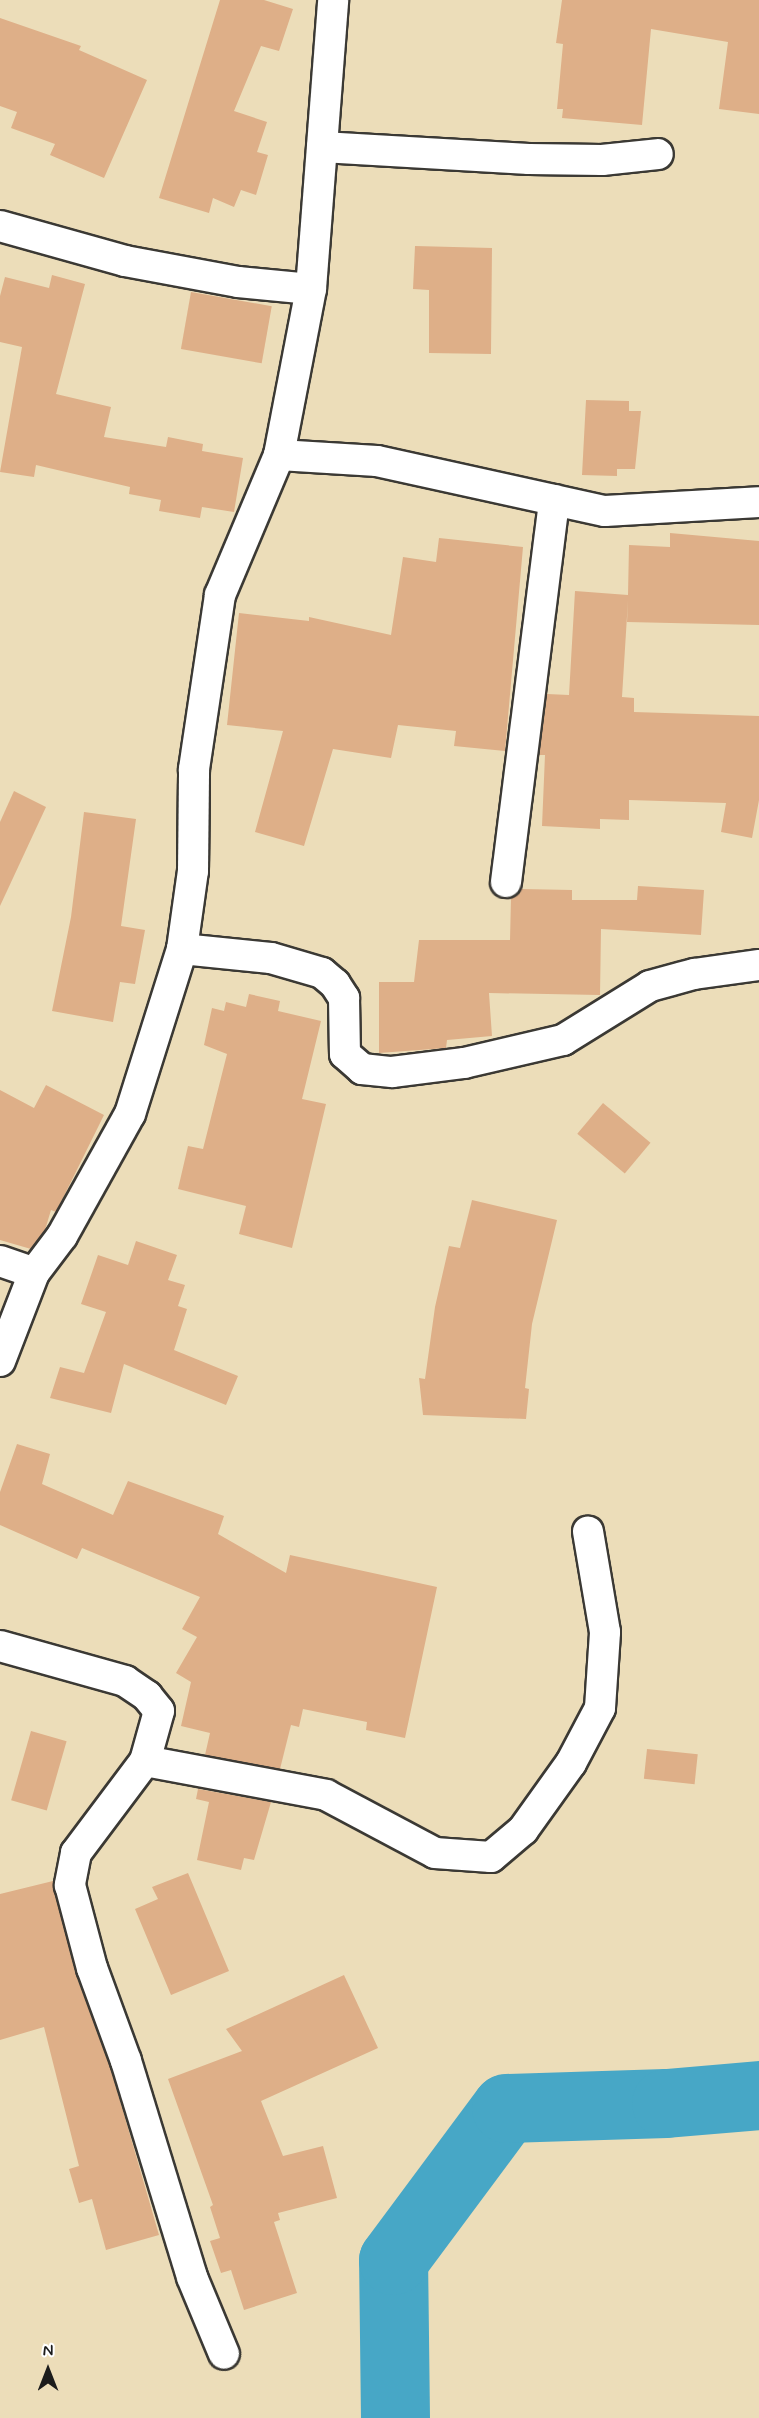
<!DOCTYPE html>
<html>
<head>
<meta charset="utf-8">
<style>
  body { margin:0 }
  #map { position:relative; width:759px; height:2418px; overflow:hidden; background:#ecddb9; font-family:Mynerve,sans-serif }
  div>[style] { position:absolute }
  .river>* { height:69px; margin:-34.5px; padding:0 34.5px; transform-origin:34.5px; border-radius:34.5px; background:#47a7c6 }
  .building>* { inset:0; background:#deaf88; transform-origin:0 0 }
  .roads { filter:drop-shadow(2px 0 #3b3934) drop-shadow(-2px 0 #3b3934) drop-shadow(0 2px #3b3934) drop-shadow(0 -2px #3b3934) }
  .street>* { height:30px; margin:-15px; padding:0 15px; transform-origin:15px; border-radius:15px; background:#fff }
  span { translate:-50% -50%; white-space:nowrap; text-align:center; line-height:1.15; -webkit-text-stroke:6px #fff; paint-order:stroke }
  .north { position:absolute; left:18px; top:2340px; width:60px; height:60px; -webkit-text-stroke:4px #fff; paint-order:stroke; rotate:0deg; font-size:16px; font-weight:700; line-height:24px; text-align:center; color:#1c1c1c }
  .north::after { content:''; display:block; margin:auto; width:21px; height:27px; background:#1c1c1c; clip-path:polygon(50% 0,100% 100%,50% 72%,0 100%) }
</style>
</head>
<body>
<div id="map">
  <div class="river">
    <i style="left:395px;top:2418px;width:158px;rotate:-90.7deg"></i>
    <i style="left:393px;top:2260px;width:189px;rotate:-53.4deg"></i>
    <i style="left:506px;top:2108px;width:160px;rotate:-1.8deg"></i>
    <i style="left:666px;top:2103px;width:93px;rotate:-4.9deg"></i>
  </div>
  <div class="building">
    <i style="clip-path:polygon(220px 0,264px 0,293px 9px,279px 51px,261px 46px,234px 111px,267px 122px,257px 152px,268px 155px,256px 195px,241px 190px,234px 207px,213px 198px,209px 213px,159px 198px)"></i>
    <i style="clip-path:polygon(562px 0,759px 0,759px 114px,719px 109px,728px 42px,651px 29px,642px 125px,562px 118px,563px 109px,557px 109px,563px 44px,556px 43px)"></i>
    <i style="clip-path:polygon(0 18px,81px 46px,79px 50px,147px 80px,104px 178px,50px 155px,55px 144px,11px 128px,17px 112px,0 106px)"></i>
    <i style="clip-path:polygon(415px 246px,492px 248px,491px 354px,429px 353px,429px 290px,413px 289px)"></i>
    <i style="clip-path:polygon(52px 275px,85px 284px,56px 394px,111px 407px,104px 437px,166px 447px,168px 437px,203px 444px,202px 451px,243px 458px,234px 512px,202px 507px,200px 518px,159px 511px,161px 500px,129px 494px,130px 487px,36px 465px,34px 477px,0 472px,22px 347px,0 342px,0 296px,5px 277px,49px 288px)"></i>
    <i style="left:191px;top:292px;width:82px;height:58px;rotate:10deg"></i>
    <i style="clip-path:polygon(586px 400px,629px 401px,629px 411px,641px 411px,635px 469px,617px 469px,617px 476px,582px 475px)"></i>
    <i style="clip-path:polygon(670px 533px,759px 541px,759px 625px,627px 622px,628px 600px,622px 697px,634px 698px,634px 712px,759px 716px,759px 800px,752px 838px,721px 832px,726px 803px,629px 800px,629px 820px,600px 819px,600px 829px,542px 826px,545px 755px,539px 755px,547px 694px,569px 695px,575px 591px,628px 595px,629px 545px,670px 547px)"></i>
    <i style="clip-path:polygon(439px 538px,523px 547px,505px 751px,454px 746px,456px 731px,398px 725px,391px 758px,333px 749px,304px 846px,255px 832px,283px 731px,227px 725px,239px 613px,309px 621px,309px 617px,391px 635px,403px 557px,436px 562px)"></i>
    <i style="clip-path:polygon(14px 791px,46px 807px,0 906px,0 822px)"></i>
    <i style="clip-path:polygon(84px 812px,136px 819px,121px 926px,145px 930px,135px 984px,120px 982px,113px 1022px,52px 1011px,71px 917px)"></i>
    <i style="clip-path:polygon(638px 886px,704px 890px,701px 935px,601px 929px,600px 995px,489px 993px,492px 1036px,447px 1040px,446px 1048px,379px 1053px,379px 982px,414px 982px,419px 940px,510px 940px,511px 898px,521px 889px,572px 890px,572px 900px,637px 900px)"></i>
    <i style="clip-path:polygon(249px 994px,280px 1001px,278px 1011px,321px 1021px,302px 1099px,326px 1104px,292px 1248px,239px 1234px,246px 1206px,178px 1189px,188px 1146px,203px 1149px,227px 1054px,204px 1045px,212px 1008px,224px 1011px,226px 1002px,246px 1007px)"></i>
    <i style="clip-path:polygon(46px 1085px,104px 1115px,59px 1206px,56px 1212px,51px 1210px,45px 1230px,31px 1249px,0 1240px,0 1090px,34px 1108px)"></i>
    <i style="left:603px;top:1103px;width:62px;height:40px;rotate:40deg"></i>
    <i style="clip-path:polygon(472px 1200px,557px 1220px,532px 1324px,525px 1388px,529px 1389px,526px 1419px,423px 1415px,419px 1378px,425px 1379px,435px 1307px,449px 1246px,460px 1248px)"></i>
    <i style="clip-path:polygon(136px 1241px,177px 1255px,168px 1280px,185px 1285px,178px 1306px,187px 1309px,174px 1350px,238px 1376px,226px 1405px,124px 1364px,111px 1413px,50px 1398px,60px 1367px,84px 1373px,106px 1312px,81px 1304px,98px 1255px,128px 1265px)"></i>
    <i style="clip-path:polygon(17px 1444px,50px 1454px,42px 1484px,113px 1515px,128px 1481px,224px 1516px,218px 1534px,286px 1573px,290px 1555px,437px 1587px,405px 1738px,366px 1730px,367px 1722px,303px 1709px,299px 1727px,291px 1725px,280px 1769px,205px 1755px,210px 1733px,181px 1726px,191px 1682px,176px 1673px,197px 1637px,182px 1629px,200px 1597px,82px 1548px,77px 1559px,0 1525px,0 1492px)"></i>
    <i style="left:31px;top:1731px;width:37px;height:72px;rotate:16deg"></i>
    <i style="left:647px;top:1749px;width:51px;height:30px;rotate:6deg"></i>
    <i style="clip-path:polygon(198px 1789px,271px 1802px,254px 1860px,244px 1858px,241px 1870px,197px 1860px,209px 1802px,196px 1799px)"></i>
    <i style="clip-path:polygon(188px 1873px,229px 1971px,171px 1995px,135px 1909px,158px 1899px,152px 1887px)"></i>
    <i style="clip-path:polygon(53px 1881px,75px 1972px,110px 2066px,159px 2235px,106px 2250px,92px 2199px,79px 2203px,69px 2169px,79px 2166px,44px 2027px,0 2040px,0 1894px)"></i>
    <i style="clip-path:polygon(344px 1975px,378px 2048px,261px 2101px,283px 2156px,323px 2146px,337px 2198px,278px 2213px,280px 2220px,274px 2222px,297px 2293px,244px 2310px,231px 2270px,221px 2273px,210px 2241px,220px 2238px,210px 2207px,213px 2205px,168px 2079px,242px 2051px,226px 2029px)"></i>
  </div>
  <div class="roads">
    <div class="street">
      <i style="left:322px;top:147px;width:207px;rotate:3.3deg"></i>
      <i style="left:529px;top:159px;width:73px;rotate:0.8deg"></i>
      <i style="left:602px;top:160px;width:56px;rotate:-6.1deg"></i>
      <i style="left:0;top:226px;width:130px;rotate:15.6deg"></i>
      <i style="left:125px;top:261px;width:115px;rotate:10.5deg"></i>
      <i style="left:238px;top:282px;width:73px;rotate:5.5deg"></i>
      <i style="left:279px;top:455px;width:98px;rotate:3.5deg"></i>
      <i style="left:377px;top:461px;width:233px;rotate:12.4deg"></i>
      <i style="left:605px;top:511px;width:154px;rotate:-3.3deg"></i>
      <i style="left:506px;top:882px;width:385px;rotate:-82.8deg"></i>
      <i style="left:182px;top:949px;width:89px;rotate:5.8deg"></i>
      <i style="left:271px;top:958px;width:53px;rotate:16.4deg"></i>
      <i style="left:322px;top:973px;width:17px;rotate:40deg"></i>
      <i style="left:335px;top:984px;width:17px;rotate:57deg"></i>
      <i style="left:344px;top:998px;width:56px;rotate:89deg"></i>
      <i style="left:345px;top:1054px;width:23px;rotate:41deg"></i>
      <i style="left:362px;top:1069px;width:30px;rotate:6deg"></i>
      <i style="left:392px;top:1072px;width:73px;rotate:-7.1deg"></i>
      <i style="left:464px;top:1063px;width:102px;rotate:-13.1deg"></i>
      <i style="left:563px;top:1040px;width:102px;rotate:-31.8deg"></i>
      <i style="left:650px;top:986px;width:46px;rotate:-15.3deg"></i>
      <i style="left:694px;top:974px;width:66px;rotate:-7.9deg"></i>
      <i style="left:0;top:1261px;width:36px;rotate:19deg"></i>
      <i style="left:0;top:1361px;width:94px;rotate:-68.9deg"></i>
      <i style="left:34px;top:1273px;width:46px;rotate:-52.9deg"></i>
      <i style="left:62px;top:1236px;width:140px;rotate:-60.9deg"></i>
      <i style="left:130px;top:1114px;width:173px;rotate:-72.5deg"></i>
      <i style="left:182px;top:949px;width:79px;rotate:-82deg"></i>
      <i style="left:193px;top:871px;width:102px;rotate:-89.4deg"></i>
      <i style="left:194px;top:769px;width:176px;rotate:-81.5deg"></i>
      <i style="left:220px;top:595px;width:152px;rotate:-67.1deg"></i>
      <i style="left:279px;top:455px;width:169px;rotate:-79.1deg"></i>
      <i style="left:311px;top:289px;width:290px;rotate:-85.6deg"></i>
      <i style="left:0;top:1646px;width:130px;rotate:15.6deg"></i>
      <i style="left:125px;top:1681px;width:27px;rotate:34deg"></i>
      <i style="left:147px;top:1696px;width:19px;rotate:51deg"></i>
      <i style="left:159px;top:1711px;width:52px;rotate:105.6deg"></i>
      <i style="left:145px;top:1761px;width:115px;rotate:126.9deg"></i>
      <i style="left:76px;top:1853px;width:33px;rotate:101deg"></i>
      <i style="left:70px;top:1885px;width:86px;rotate:75.2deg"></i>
      <i style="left:92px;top:1968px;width:99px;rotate:69.9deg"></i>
      <i style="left:126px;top:2061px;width:226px;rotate:73deg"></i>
      <i style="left:192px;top:2277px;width:83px;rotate:67.4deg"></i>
      <i style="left:145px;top:1761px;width:184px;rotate:10.6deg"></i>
      <i style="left:326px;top:1795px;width:123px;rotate:28deg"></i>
      <i style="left:435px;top:1853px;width:56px;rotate:4.1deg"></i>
      <i style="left:491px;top:1857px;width:42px;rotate:-40.2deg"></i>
      <i style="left:523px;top:1830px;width:82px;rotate:-54.4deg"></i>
      <i style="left:571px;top:1763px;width:62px;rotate:-62.2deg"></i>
      <i style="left:600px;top:1708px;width:76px;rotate:-86.2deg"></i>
      <i style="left:605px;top:1632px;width:102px;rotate:-99.6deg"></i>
    </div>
  </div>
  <div class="north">N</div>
</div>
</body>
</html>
